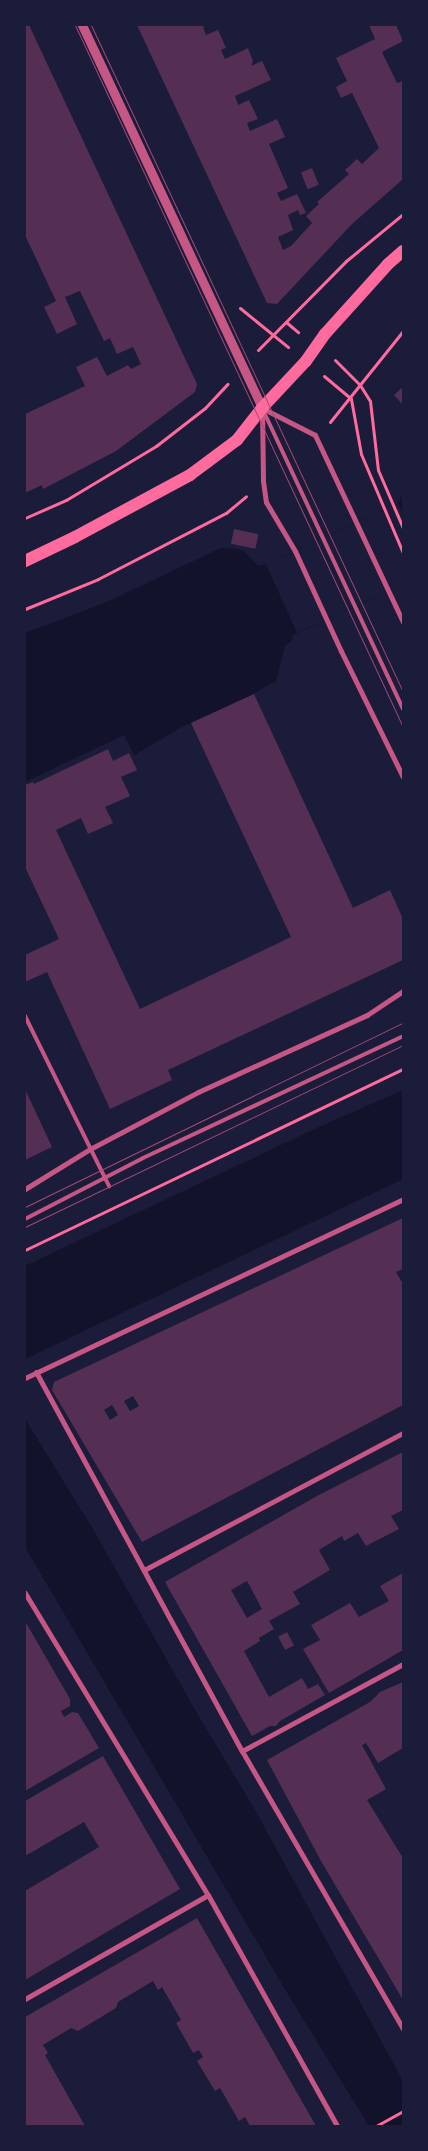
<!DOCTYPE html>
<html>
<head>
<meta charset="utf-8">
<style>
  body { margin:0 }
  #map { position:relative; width:428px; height:2151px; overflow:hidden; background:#1b1b3a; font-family:"Open Sans",sans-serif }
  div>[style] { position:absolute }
  .water>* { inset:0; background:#12122b }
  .pier>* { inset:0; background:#1b1b3a }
  .building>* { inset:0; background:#542f53; transform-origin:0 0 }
  .path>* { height:3px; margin:-1.5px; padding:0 1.5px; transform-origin:1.5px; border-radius:1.5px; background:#ff6b9d }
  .service>* { height:4px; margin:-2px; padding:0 2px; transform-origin:2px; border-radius:2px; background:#c65784 }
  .pedestrian>* { height:4.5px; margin:-2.25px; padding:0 2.25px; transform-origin:2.25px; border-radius:2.25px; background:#c65784 }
  .minor>* { height:5px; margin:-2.5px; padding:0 2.5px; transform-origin:2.5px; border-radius:2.5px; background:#c65784 }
  .tertiary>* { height:9px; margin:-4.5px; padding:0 4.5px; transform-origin:4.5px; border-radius:4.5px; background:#c65784 }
  .primary>* { height:12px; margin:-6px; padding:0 6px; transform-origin:6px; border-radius:6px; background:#ff6b9d }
  .tram>* { height:1px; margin:-0.5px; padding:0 0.5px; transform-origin:0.5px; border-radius:0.5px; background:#a44b75 }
  span { translate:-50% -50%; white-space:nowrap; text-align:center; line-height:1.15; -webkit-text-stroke:4px #1b1b3a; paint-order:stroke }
  .frame { position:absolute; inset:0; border:26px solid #1b1b3a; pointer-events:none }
</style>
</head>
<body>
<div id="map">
  <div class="water">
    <i style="clip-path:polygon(403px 493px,403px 584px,293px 635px,292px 640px,285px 646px,276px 681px,251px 695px,182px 727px,134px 755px,124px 735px,25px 782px,25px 633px,107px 602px,221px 548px,238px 549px,245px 552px,256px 564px,260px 566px,266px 564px,398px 503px)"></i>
    <i style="clip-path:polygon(403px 1090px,403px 1179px,25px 1359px,25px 1266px,321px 1126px)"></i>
    <i style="clip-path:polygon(25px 1419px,90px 1524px,198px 1715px,255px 1810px,403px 2081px,403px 2126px,369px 2126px,289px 1996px,25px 1547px)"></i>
  </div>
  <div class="pier">
    <i style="clip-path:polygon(398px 503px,403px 514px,403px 584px,297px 633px,266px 564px)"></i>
  </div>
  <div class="building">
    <i style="clip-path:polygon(25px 25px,29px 25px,197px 384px,195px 392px,116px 451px,43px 489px,42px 485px,25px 493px,25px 414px,85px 386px,76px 367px,97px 357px,107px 376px,128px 365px,131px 369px,141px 364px,133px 347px,117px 354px,110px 338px,104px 341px,80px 291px,65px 297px,77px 324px,57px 334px,44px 307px,56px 301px,25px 235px)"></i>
    <i style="clip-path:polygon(137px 25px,207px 25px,203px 27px,206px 35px,218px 30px,226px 48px,221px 50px,225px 59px,248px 48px,253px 61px,251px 66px,262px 61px,271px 80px,235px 96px,238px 105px,249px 100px,258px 119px,247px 123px,250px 131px,277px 119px,285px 137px,269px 144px,288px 188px,277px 193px,281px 201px,297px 194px,306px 213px,300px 215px,298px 210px,288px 215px,293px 230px,278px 237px,283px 250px,291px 246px,312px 223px,306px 216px,319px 204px,317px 202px,349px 174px,345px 170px,357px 159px,362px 164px,379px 148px,352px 93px,341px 98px,336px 87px,347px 81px,336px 58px,375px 39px,369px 25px,396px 25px,403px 41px,382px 52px,397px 83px,403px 81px,403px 179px,352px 224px,277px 304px,267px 303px)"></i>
    <i style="left:312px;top:168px;width:18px;height:12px;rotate:68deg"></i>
    <i style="clip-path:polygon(403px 387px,403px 405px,394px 395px)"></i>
    <i style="left:234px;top:529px;width:25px;height:15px;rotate:12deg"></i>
    <i style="clip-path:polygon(254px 694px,353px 908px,390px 890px,403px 919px,403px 960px,168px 1070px,172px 1080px,110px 1109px,47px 972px,25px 982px,25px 955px,59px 939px,25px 867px,25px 785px,33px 782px,34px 784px,108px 749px,113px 761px,129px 753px,137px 770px,121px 777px,130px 796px,105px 807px,113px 823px,88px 834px,81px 818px,56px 830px,140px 1009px,291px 937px,191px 723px)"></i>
    <i style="clip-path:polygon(25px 1089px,52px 1147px,25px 1160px)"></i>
    <i style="clip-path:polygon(evenodd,403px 1218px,403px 1269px,396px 1272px,403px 1284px,403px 1405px,142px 1542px,52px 1390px,54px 1382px,403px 1218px,133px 1396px,139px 1406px,130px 1411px,124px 1401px,133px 1396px,403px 1218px,112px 1405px,118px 1415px,110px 1420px,104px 1410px,112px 1405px)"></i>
    <i style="clip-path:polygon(evenodd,403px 1452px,403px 1510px,391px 1516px,399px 1529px,366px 1546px,358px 1533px,344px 1541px,342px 1536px,319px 1550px,330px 1570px,293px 1592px,300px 1604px,269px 1621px,274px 1629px,259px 1638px,260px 1641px,244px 1651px,269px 1697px,302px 1678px,308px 1689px,318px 1684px,325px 1695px,280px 1721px,276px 1726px,270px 1726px,252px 1736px,165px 1582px,317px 1496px,403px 1452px,247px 1581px,262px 1609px,247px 1618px,231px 1590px,247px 1581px)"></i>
    <i style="clip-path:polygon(403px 1573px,403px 1650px,329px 1693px,303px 1649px,320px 1640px,311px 1625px,350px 1603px,359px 1617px,389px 1601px,380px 1586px)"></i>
    <i style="clip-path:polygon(25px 1621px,70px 1699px,70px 1706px,61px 1711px,64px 1717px,72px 1712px,78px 1713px,99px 1748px,25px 1791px)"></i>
    <i style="left:287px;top:1632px;width:15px;height:10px;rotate:62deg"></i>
    <i style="clip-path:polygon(403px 1682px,403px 1748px,378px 1763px,366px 1743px,362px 1745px,386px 1789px,367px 1800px,403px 1858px,403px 2000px,321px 1861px,267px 1760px,370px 1702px,380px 1692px)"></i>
    <i style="clip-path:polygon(103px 1756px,180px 1889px,25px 1980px,25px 1891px,99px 1847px,84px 1822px,25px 1856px,25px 1801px)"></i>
    <i style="clip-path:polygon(197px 1918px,316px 2126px,250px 2126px,245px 2117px,239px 2121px,220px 2088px,215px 2091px,197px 2061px,203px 2057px,199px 2050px,193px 2053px,176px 2023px,181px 2020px,162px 1987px,158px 1990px,153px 1981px,118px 2002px,116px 2008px,78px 2031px,71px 2028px,43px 2045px,48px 2053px,45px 2055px,85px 2126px,25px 2126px,25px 2017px)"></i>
  </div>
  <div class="path">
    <i style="left:240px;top:308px;width:62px;rotate:39.1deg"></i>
    <i style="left:286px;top:322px;width:16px;rotate:40deg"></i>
    <i style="left:258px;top:350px;width:125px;rotate:-45.3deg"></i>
    <i style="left:346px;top:261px;width:74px;rotate:-39.5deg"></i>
    <i style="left:335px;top:360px;width:35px;rotate:45deg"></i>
    <i style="left:360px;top:385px;width:19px;rotate:58deg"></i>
    <i style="left:370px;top:401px;width:69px;rotate:83.4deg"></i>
    <i style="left:378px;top:470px;width:63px;rotate:66.7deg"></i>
    <i style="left:324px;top:376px;width:35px;rotate:40deg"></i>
    <i style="left:351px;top:399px;width:56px;rotate:79.7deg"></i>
    <i style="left:361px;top:454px;width:108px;rotate:67deg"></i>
    <i style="left:330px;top:422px;width:117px;rotate:-51.3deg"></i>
    <i style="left:25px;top:518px;width:45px;rotate:-23.7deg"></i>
    <i style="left:66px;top:500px;width:105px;rotate:-31deg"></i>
    <i style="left:156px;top:446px;width:62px;rotate:-37.8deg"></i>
    <i style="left:205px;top:408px;width:33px;rotate:-47deg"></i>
    <i style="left:25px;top:609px;width:79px;rotate:-22.3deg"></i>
    <i style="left:98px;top:579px;width:144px;rotate:-27.3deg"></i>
    <i style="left:226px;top:513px;width:26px;rotate:-40deg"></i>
    <i style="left:25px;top:1250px;width:419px;rotate:-25.6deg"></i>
    <i style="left:376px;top:2126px;width:31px;rotate:-29deg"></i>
  </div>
  <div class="service">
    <i style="left:263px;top:410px;width:330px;rotate:64.9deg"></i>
    <i style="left:25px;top:1016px;width:190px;rotate:63.7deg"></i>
    <i style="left:25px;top:1219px;width:133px;rotate:-27.3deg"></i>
    <i style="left:143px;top:1158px;width:287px;rotate:-25.1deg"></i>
  </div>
  <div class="pedestrian">
    <i style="left:25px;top:1999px;width:210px;rotate:-29.6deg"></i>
  </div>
  <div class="minor">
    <i style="left:403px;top:622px;width:207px;rotate:-115.2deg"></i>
    <i style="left:315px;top:435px;width:59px;rotate:-153deg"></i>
    <i style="left:262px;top:408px;width:73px;rotate:89.2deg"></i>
    <i style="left:263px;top:481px;width:21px;rotate:82deg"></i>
    <i style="left:266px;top:502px;width:57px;rotate:59.4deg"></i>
    <i style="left:295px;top:551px;width:110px;rotate:65.3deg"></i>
    <i style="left:341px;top:651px;width:140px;rotate:63.8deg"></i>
    <i style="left:25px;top:1189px;width:76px;rotate:-31.6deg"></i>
    <i style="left:90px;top:1149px;width:122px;rotate:-27.8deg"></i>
    <i style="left:198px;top:1092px;width:186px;rotate:-24.5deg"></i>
    <i style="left:367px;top:1015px;width:43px;rotate:-33.7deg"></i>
    <i style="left:36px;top:1372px;width:431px;rotate:61.5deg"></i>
    <i style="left:242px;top:1751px;width:321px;rotate:59.9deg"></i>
    <i style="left:25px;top:1378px;width:418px;rotate:-25.3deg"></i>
    <i style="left:144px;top:1570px;width:293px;rotate:-27.9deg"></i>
    <i style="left:25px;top:1593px;width:353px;rotate:58.8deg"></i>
    <i style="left:208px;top:1895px;width:265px;rotate:60.8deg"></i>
    <i style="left:242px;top:1751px;width:183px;rotate:-28.4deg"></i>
  </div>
  <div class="tertiary">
    <i style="left:82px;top:25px;width:423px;rotate:64.8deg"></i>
  </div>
  <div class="primary">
    <i style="left:25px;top:561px;width:55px;rotate:-25.6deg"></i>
    <i style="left:75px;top:537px;width:131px;rotate:-28.3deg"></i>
    <i style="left:190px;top:475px;width:59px;rotate:-36.7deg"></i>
    <i style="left:237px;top:440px;width:41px;rotate:-52deg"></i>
    <i style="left:262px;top:408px;width:64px;rotate:-46.9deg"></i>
    <i style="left:306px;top:361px;width:33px;rotate:-55deg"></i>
    <i style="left:325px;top:334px;width:94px;rotate:-48deg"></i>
    <i style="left:388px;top:264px;width:20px;rotate:-41deg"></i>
  </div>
  <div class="tram">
    <i style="left:75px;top:25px;width:775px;rotate:64.96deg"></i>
    <i style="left:91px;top:25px;width:736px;rotate:64.93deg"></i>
    <i style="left:25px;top:1207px;width:420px;rotate:-26deg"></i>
    <i style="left:25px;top:1227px;width:420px;rotate:-25.7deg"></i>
  </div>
  <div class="frame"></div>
</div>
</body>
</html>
